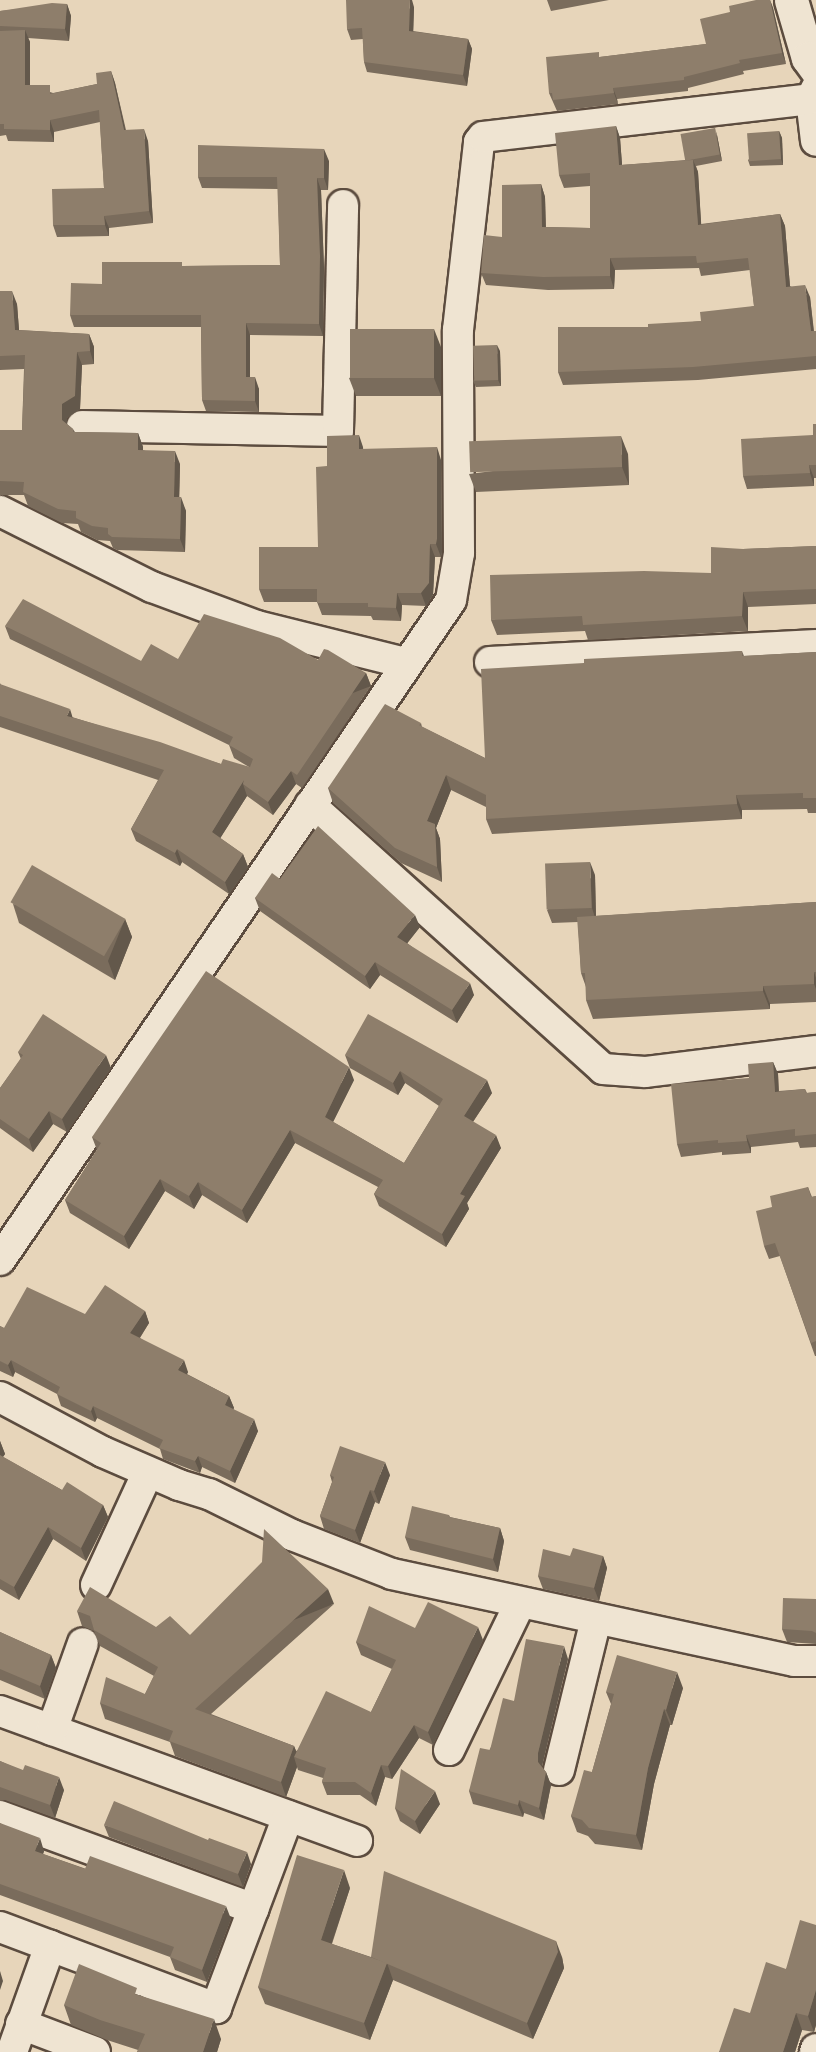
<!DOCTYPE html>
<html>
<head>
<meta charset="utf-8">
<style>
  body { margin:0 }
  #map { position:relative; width:816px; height:2052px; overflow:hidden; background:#e7d5ba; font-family:"Old Standard TT",serif }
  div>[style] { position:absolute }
  .roads { filter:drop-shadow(2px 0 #5c4c3f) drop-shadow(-2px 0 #5c4c3f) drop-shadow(0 2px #5c4c3f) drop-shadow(0 -2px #5c4c3f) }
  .minor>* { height:30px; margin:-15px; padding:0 15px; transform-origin:15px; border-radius:15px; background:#efe4d2 }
  .tertiary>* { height:33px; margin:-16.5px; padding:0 16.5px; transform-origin:16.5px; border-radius:16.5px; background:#efe4d2 }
  .wall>* { inset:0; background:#7a6c5c }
  .shaded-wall>* { inset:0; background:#63584b; transform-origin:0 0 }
  .building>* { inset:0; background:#8e7e6b; transform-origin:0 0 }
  span { translate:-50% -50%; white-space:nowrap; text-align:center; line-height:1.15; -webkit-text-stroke:5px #efe4d2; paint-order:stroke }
</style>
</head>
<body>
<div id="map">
  <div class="roads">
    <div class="minor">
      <i style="left:816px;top:89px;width:11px;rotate:117deg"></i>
      <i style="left:811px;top:99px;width:42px;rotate:83.2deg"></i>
      <i style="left:82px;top:426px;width:256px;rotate:1.1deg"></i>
      <i style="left:338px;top:431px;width:226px;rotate:-88.7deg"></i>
      <i style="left:0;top:511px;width:170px;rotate:26.6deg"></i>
      <i style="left:152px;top:587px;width:112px;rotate:20.4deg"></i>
      <i style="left:257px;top:626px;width:153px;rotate:14deg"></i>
      <i style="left:490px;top:662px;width:326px;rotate:-3deg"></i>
      <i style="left:310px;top:805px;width:394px;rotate:42deg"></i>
      <i style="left:603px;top:1069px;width:42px;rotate:4.1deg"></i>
      <i style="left:645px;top:1072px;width:172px;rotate:-7deg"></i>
      <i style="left:0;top:1260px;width:799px;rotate:-55.65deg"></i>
      <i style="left:451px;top:600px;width:48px;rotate:-80.3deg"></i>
      <i style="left:459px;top:553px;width:223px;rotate:-90.3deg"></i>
      <i style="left:458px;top:330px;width:189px;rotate:-83.6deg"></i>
      <i style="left:479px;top:142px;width:6px;rotate:-51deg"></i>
      <i style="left:483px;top:137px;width:330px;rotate:-6.6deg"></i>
      <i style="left:0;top:1397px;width:117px;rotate:28.1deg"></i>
      <i style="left:103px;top:1452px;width:83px;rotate:23.5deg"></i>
      <i style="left:179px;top:1485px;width:31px;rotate:17deg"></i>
      <i style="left:209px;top:1494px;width:93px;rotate:26.3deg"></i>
      <i style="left:292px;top:1535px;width:107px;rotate:21.3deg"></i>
      <i style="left:392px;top:1574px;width:411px;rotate:12.2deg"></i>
      <i style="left:794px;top:1661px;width:22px"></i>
      <i style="left:96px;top:1585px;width:124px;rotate:-65.3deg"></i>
      <i style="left:0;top:1711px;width:380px;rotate:20deg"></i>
      <i style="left:52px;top:1730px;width:92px;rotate:-70.4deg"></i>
      <i style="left:449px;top:1750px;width:163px;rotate:-64.2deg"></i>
      <i style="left:559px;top:1770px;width:155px;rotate:-76.2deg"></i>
      <i style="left:0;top:1816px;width:270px;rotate:20.1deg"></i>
      <i style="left:0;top:1927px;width:231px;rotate:20.6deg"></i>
      <i style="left:216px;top:2008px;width:205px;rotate:-69.4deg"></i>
      <i style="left:21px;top:2024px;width:79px;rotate:20.7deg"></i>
      <i style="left:12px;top:2052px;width:113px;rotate:-70.3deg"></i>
      <i style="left:815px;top:2052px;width:3px;rotate:-72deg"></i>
    </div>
    <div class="tertiary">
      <i style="left:791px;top:0;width:60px;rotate:73.7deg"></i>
      <i style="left:808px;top:58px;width:14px;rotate:54deg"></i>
    </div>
  </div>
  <div class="wall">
    <i style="clip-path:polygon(547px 0,609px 0,551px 11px)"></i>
    <i style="clip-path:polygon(770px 0,773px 8px,786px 64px,743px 71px,744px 74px,688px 88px,688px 91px,617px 99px,618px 104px,557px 111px,549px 93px,600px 57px,706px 44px,730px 12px)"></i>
    <i style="clip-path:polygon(67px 4px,71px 16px,69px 41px,28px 38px,30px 42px,30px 85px,53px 93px,97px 84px,111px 71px,115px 83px,126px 130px,148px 141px,153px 223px,109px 228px,109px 236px,57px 237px,53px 225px,104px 188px,100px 122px,54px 132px,54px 142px,8px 141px,6px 135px,0 136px,0 11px)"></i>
    <i style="clip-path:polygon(414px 7px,413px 31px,468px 39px,472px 49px,467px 86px,367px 72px,364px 62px,363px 39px,351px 40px,347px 29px)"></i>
    <i style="clip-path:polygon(616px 126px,620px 138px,622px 165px,686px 160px,717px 135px,722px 161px,696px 166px,698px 172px,701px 224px,780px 214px,785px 226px,790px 286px,810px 297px,814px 331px,816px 331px,816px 369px,698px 380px,563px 385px,558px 372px,648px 327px,701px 321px,754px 306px,750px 270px,701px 276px,699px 268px,615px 270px,614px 289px,548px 290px,486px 285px,481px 273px,502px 237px,541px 184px,545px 197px,546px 227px,590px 228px,590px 186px,564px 188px,559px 175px)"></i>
    <i style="clip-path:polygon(779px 131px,782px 138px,783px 165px,750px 166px,748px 160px)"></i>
    <i style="clip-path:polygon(329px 161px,328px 190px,321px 190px,324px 268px,323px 336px,250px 335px,250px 377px,259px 389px,259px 412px,206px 411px,202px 400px,201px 327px,74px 327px,70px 315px,102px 284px,183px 266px,280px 265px,278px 189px,202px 188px,198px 177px)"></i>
    <i style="clip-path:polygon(0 291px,17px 304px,19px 330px,89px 334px,94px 347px,94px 364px,82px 365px,80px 409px,67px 418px,67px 424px,73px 429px,75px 432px,138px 433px,143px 447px,143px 450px,180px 464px,179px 497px,186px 511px,185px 552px,117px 550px,113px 548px,110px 541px,97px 540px,81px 532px,78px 524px,62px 523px,28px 506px,24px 495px,0 495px,0 430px,22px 430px,24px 369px,0 370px)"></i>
    <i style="clip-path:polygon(441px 347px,441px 396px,356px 396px,349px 378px)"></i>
    <i style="clip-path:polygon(500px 351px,501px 386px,476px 387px,473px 381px)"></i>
    <i style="clip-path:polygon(816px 424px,816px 478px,814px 478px,814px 486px,747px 489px,743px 476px,813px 435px)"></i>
    <i style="clip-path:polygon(363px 447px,363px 449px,441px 460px,442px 552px,441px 557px,435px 557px,433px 595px,426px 606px,402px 605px,401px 621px,373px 620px,371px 616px,322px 615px,317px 602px,264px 602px,259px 589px,318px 547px,327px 466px)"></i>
    <i style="clip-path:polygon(628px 454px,629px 485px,476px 492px,469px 474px)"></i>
    <i style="clip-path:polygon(816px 546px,816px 604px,748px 607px,748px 631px,588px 640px,585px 631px,497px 635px,491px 620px,711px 573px,743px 549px)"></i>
    <i style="clip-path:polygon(5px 626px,141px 661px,178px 659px,318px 660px,366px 673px,371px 686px,302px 788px,296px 784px,273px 815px,247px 796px,220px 838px,243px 854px,248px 867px,229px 894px,182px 862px,180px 866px,136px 841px,131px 829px,158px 780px,0 727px,0 683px,1px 685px,72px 717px,221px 764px,249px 767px,234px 758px,229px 745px,10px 639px)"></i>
    <i style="clip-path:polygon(742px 651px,744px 656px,816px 652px,816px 813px,808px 813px,807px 809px,742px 810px,742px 819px,492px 834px,486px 819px,486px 807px,451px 790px,436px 828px,440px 839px,442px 882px,401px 863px,333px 803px,328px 788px,421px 723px,422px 727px,485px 758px,584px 663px)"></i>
    <i style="clip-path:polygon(595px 875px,596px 916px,816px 902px,816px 1002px,770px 1004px,770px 1009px,593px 1019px,586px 1000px,586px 987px,581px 973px,578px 922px,552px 923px,547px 910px)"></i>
    <i style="clip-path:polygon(280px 879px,420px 927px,407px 943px,474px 995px,457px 1023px,380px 975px,370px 989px,260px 911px,255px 898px)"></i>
    <i style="clip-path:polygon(13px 904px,125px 919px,132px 937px,115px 980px,19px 923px)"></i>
    <i style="clip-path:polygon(18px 1052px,111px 1068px,67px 1132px,53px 1124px,33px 1152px,0 1128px,0 1088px,21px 1059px)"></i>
    <i style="clip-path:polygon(345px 1055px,492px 1093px,473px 1122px,501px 1148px,467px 1203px,469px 1209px,446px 1247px,379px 1206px,374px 1194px,378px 1187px,295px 1143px,247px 1223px,202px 1195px,194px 1209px,165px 1191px,129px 1249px,70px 1213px,65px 1200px,97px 1150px,92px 1137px,354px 1080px,333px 1122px,404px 1163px,439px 1106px,405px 1083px,398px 1095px,350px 1068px)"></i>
    <i style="clip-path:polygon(773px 1062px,778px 1074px,779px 1091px,805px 1089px,807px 1093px,816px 1092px,816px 1147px,800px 1148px,798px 1142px,751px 1147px,751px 1153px,722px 1155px,722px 1152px,681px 1157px,677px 1144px,749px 1078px)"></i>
    <i style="clip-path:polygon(808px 1187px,812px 1197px,816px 1196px,816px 1356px,815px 1356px,780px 1256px,769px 1259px,764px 1246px,772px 1207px)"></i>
    <i style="clip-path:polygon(145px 1311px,149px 1323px,140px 1338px,188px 1372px,187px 1374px,229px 1396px,234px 1408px,233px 1409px,258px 1431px,235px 1483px,202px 1467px,200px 1473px,163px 1459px,160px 1449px,97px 1418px,95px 1422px,61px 1406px,57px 1394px,15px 1372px,13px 1377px,0 1371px,0 1326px,4px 1328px,85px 1314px)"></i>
    <i style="clip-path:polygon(0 1441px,5px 1454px,3px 1457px,62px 1490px,103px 1505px,108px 1517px,86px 1561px,53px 1539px,19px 1600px,0 1589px)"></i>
    <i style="clip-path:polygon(330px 1475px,390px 1475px,379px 1504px,375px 1502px,360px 1543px,324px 1529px,320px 1516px,332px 1482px)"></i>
    <i style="clip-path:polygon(449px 1515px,450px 1517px,500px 1528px,504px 1541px,498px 1572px,410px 1550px,405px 1537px)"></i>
    <i style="clip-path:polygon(570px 1556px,603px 1556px,607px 1568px,599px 1601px,543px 1589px,538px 1576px)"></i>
    <i style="clip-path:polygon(816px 1599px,816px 1644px,787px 1642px,782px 1629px)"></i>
    <i style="clip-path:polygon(334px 1604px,211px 1714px,294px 1746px,296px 1751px,371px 1712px,392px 1669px,361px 1655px,356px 1642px,415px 1628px,483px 1640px,433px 1745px,419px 1738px,392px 1779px,385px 1777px,376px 1806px,360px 1795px,327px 1795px,322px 1782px,323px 1778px,298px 1770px,297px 1767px,286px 1797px,175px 1756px,170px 1742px,105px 1719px,100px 1703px,145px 1694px,154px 1676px,100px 1646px,94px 1631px,82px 1626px,77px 1611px,190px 1635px)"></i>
    <i style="clip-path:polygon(0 1632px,51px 1655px,56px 1668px,45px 1699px,0 1680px)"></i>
    <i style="clip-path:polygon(568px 1659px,542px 1766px,542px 1767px,546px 1772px,551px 1785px,544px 1820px,524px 1813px,523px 1817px,473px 1804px,469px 1791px,514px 1701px)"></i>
    <i style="clip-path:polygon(683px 1688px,672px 1725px,670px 1725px,654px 1784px,642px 1850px,595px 1844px,588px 1836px,577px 1832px,571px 1816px,592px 1772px,611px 1704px,606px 1692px)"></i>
    <i style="clip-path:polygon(0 1761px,64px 1790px,55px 1818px,5px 1800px,0 1801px)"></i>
    <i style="clip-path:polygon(440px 1804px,420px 1834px,400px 1821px,395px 1808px)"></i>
    <i style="clip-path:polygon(0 1823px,44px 1851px,43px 1854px,231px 1919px,207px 1982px,175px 1970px,170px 1957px,0 1895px)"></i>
    <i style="clip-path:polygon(104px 1825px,251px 1864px,243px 1887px,109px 1837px)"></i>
    <i style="clip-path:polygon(350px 1888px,332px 1944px,371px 1957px,562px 1957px,564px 1968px,533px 2039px,393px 1980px,370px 2040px,265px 2004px,258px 1987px)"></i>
    <i style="clip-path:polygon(816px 1925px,816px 2025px,814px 2032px,802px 2030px,795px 2052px,719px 2052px,786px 1969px)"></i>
    <i style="clip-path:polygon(140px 1995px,221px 2039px,217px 2052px,137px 2052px,138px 2050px,107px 2040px,71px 2025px,64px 2005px)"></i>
  </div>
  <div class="shaded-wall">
    <i style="clip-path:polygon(410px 0,412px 0,414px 7px,413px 41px,409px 31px)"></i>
    <i style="clip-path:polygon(770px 0,773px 8px,786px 64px,782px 53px)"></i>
    <i style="clip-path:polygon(67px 4px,71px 16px,69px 41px,65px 29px)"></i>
    <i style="clip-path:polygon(25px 30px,30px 42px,30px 96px,25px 85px)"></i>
    <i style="clip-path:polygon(468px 39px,472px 49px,467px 86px,463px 75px)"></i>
    <i style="clip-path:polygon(111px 71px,115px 83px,128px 142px,124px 130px)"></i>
    <i style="clip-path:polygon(613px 88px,617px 99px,618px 104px,614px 93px)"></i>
    <i style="clip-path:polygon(50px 120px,54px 132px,54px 142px,50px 130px)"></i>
    <i style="clip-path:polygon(616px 126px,620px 138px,623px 177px,619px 165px)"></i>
    <i style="clip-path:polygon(715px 128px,717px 135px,722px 161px,720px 155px)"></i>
    <i style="clip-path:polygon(144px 129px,148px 141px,153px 223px,149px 211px)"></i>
    <i style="clip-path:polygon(779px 131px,782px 138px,783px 165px,781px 159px)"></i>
    <i style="clip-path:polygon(324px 149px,329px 161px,328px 190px,324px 178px)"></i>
    <i style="clip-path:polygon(693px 160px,698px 172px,702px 237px,698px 225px)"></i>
    <i style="clip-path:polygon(317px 178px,321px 190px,324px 268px,323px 336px,319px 324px)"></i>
    <i style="clip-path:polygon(541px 184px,545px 197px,546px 240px,542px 227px)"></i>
    <i style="clip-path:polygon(780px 214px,785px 226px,791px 299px,786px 287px)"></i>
    <i style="clip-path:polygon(104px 216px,109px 228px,109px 236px,105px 225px)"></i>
    <i style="clip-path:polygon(610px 258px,615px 270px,614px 289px,610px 276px)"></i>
    <i style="clip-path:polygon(805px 285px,810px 297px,815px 344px,811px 331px)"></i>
    <i style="clip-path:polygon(12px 291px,17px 304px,20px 343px,15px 330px)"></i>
    <i style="clip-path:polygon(246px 323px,250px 335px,250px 389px,246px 377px)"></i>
    <i style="clip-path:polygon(434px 329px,441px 347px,441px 396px,434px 378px)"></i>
    <i style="clip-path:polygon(89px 334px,94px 347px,94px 364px,90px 351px)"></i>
    <i style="clip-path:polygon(497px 345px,500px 351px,501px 386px,498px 380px)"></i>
    <i style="clip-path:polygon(77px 352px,82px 365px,80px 409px,67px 418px,67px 434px,62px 420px,62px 404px)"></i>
    <i style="clip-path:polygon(255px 377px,259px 389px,259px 412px,255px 401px)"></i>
    <i style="clip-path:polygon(138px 433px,143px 447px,143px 464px,138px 450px)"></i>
    <i style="clip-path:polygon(359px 435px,363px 447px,364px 461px,359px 449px)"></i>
    <i style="clip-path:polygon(621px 436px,628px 454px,629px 485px,622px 467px)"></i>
    <i style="clip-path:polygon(437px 447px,441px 460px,442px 552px,441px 557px,436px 544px)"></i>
    <i style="clip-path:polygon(175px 451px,180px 464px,179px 511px,174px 497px)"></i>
    <i style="clip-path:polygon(809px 465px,814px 478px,814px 486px,810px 473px)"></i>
    <i style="clip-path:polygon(181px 497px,186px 511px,185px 552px,180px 539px)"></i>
    <i style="clip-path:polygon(430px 544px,435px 557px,433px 595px,426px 606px,421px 593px)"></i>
    <i style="clip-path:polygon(743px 592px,748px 607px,748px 631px,742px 616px)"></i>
    <i style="clip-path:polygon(397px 593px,402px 605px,401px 621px,396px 608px)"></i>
    <i style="left:366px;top:673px;width:14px;height:123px;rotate:69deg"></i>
    <i style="clip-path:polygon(70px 709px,74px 722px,67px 716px)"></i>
    <i style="clip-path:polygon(291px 771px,296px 784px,273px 815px,268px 802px)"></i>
    <i style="clip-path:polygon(446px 775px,451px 790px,436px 828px,440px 839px,442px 882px,437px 867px,427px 821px)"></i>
    <i style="clip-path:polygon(244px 780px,243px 784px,247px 796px,216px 845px,212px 832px)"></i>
    <i style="clip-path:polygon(736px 795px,742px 810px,742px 819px,737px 804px)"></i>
    <i style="clip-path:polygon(177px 849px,182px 862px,180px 866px,175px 853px)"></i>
    <i style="clip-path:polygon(243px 854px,248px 867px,229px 894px,225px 882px)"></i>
    <i style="clip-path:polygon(590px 862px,595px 875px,596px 921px,592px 908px)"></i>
    <i style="clip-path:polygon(415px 915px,420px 927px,402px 950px,397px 937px)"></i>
    <i style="clip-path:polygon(125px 919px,132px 937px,115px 980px,108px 961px)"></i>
    <i style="clip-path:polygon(375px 962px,380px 975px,370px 989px,365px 976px)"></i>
    <i style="clip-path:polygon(814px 972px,816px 978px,816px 989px,814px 984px)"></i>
    <i style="clip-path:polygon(470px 983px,474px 995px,457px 1023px,452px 1010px)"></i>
    <i style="clip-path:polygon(763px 986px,770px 1004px,770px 1009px,763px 991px)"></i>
    <i style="clip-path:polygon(106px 1055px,111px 1068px,67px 1132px,62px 1119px)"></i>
    <i style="clip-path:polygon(773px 1062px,778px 1074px,779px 1104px,775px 1092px)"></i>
    <i style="clip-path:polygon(349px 1067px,354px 1080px,329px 1130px,325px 1117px)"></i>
    <i style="clip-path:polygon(400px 1071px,405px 1083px,398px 1095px,393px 1083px)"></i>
    <i style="clip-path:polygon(487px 1080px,492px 1093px,468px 1129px,464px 1116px)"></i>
    <i style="clip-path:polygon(49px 1111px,53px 1124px,33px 1152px,29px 1139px)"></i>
    <i style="clip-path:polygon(290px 1130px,295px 1143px,247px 1223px,242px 1210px)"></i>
    <i style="clip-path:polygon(496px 1135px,501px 1148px,467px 1203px,469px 1209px,446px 1247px,442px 1234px,460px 1194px)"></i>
    <i style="clip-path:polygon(746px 1135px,751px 1147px,751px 1153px,747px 1141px)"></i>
    <i style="clip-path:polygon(160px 1179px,165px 1191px,129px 1249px,124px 1236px)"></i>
    <i style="clip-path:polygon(198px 1182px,202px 1195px,194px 1209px,189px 1196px)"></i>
    <i style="clip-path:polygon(145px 1311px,149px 1323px,135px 1345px,130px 1333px)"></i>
    <i style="clip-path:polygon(11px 1360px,15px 1372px,13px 1377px,8px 1365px)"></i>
    <i style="clip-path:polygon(184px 1360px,188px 1372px,183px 1382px,178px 1370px)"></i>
    <i style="clip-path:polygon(229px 1396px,234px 1408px,229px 1417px,225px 1405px)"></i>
    <i style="clip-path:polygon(93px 1406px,97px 1418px,95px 1422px,91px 1411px)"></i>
    <i style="clip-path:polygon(254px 1419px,258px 1431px,235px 1483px,230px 1471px)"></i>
    <i style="clip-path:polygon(0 1441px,5px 1454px,0 1461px)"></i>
    <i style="clip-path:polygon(198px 1456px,202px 1467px,200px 1473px,195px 1461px)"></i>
    <i style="clip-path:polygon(385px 1462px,390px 1475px,379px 1504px,374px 1491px)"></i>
    <i style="clip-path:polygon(370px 1490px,375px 1502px,360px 1543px,355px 1530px)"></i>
    <i style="clip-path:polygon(103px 1505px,108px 1517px,86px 1561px,81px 1548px)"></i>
    <i style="clip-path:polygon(48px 1527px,53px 1539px,19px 1600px,14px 1587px)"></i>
    <i style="clip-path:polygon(500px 1528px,504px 1541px,498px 1572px,493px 1559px)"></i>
    <i style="clip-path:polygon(603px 1556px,607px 1568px,599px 1601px,594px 1588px)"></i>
    <i style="left:328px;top:1589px;width:16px;height:179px;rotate:68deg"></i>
    <i style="clip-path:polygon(478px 1627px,483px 1640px,433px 1745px,428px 1732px)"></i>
    <i style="clip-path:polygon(564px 1646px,568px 1659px,542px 1766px,543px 1775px,538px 1762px,538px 1753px)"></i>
    <i style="clip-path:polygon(51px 1655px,56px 1668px,45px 1699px,40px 1686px)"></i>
    <i style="clip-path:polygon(677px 1672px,683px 1688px,672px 1725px,666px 1710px)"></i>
    <i style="clip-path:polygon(664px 1709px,670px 1725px,654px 1784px,642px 1850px,636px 1835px,648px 1768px)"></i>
    <i style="clip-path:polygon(414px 1725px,419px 1738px,392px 1779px,388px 1766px)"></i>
    <i style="clip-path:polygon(294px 1746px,299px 1758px,294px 1757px,297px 1767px,286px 1797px,281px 1782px)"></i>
    <i style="clip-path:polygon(381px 1765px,385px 1777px,376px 1806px,371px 1793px)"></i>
    <i style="clip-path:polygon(546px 1772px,551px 1785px,544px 1820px,539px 1808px)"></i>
    <i style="clip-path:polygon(59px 1777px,64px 1790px,55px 1818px,50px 1805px)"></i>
    <i style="clip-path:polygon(435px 1791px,440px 1804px,420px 1834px,415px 1821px)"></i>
    <i style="clip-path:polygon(519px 1800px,524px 1813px,523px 1817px,518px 1805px)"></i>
    <i style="clip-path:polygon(40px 1838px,44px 1851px,40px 1864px,35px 1851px)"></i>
    <i style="clip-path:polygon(247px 1852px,251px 1864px,243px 1887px,238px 1874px)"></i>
    <i style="clip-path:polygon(344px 1870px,350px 1888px,327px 1957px,321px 1940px)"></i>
    <i style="clip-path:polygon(226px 1906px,231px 1919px,207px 1982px,202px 1970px)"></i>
    <i style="clip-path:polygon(556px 1941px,562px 1957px,564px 1968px,533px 2039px,527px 2023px)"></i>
    <i style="clip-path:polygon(387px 1963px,393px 1980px,370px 2040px,364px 2023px)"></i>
    <i style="clip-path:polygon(0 1971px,3px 1981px,0 1990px)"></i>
    <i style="clip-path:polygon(816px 1990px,816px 2025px,814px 2032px,808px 2016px)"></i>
    <i style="clip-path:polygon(796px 2013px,802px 2030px,795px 2052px,783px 2052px)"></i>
    <i style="clip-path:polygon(214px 2019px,221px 2039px,217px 2052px,203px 2052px)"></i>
  </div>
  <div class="building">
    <i style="clip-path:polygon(346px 0,410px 0,409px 31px,468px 39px,463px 75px,364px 62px,362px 28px,347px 29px)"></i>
    <i style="clip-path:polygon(756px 0,770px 0,782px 53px,739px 60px,740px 63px,684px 77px,684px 80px,613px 88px,614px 93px,553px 100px,552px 93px,549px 93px,546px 57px,599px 52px,599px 57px,706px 44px,700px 19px,730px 12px,729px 6px)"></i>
    <i style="clip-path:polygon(52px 3px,67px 4px,65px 29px,0 26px,0 11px)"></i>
    <i style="clip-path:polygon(25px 30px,25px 85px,50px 85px,50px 94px,97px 84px,96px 73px,111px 71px,124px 130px,144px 129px,149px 211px,104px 216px,105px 225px,53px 225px,52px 189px,104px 188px,99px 110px,50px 120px,50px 130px,4px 129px,4px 124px,0 124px,0 31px)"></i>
    <i style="clip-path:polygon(616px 126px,619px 165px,693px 160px,698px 225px,780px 214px,786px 287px,805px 285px,811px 331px,816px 331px,816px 356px,693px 367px,558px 372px,558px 327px,648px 327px,648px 324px,701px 321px,700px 312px,754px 306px,748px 258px,697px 263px,696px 256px,610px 258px,610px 276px,543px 277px,481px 273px,484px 235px,502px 237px,502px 185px,541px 184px,542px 227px,590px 228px,590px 173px,559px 175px,555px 133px)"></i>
    <i style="left:715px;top:128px;width:27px;height:35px;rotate:80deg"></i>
    <i style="left:779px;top:131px;width:28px;height:32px;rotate:86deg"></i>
    <i style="clip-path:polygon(198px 145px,324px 149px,324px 178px,317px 178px,320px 256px,319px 324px,246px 323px,246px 377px,255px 377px,255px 401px,202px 400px,201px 315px,70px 315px,71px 283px,102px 284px,102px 262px,182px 262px,182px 266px,280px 265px,277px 177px,198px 177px)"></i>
    <i style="clip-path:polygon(0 291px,12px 291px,15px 330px,89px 334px,90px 351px,77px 352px,75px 396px,62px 404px,62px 420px,73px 429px,73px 432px,138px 433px,138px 450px,175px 451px,174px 497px,181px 497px,180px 539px,112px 537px,108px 534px,108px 528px,92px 526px,76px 518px,76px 511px,58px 509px,23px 492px,24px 482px,0 481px,0 430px,22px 430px,25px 355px,0 356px)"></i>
    <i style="left:350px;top:329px;width:84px;height:49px"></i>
    <i style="left:497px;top:345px;width:35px;height:24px;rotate:88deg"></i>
    <i style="clip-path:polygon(813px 424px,816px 424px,816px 465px,809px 465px,810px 473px,743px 476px,741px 439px,813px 435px)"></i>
    <i style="clip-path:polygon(359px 435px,359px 449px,437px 447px,437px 539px,436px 544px,430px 544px,429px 583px,421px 593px,397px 593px,396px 608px,368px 607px,368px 603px,317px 603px,317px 589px,259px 589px,259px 547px,318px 547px,316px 467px,327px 466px,327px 436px)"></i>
    <i style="left:621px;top:436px;width:31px;height:152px;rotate:88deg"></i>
    <i style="clip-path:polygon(816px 546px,816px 589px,743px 592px,742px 616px,583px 625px,582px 616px,491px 620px,490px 575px,644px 571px,711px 573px,711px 547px,743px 549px)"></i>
    <i style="clip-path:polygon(23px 599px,141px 661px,151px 644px,178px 659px,204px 614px,280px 638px,318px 660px,324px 649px,328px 650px,366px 673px,297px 775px,291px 771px,268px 802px,243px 784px,244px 780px,212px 832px,243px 854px,225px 882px,177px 849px,175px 853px,131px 829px,164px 770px,0 716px,0 684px,70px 709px,67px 716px,160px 742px,221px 764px,223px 759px,250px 767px,253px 759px,229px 745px,233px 737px,5px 626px)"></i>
    <i style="clip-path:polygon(742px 651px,742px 656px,816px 652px,816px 798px,803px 798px,803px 793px,736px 795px,737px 804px,486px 819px,486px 795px,446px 775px,427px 821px,435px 824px,437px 867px,395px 848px,328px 788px,385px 704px,421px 723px,419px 725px,485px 758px,481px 669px,584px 663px,584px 659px)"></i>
    <i style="clip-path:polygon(318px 826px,415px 915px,397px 937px,470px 983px,452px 1010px,375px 962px,365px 976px,255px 898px,272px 873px,280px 879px,282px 876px)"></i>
    <i style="left:590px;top:862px;width:46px;height:45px;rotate:88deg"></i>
    <i style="left:32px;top:865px;width:108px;height:43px;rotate:30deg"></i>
    <i style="clip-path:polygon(816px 902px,816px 972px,814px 972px,814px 984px,763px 986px,763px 991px,586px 1000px,585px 973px,581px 973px,577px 917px)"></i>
    <i style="clip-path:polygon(206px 971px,349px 1067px,325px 1117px,404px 1163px,443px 1099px,400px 1071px,393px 1083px,345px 1055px,368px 1014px,487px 1080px,464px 1116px,496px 1135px,460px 1194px,465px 1196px,442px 1234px,374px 1194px,383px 1180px,290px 1130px,242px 1210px,198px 1182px,189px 1196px,160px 1179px,124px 1236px,65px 1200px,101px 1143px,92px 1137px)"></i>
    <i style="clip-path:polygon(43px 1014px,106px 1055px,62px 1119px,49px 1111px,29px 1139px,0 1119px,0 1088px,23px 1055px,18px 1052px)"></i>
    <i style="clip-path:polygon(773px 1062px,775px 1092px,805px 1089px,806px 1093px,816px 1092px,816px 1134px,795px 1136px,795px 1129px,746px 1135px,747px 1141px,718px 1143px,718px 1140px,677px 1144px,671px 1084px,749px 1078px,748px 1064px)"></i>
    <i style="clip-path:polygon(808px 1187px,811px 1197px,816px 1196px,816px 1341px,811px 1343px,775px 1243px,764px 1246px,756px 1211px,772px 1207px,770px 1196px)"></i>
    <i style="clip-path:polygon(105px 1285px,145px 1311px,130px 1333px,184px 1360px,178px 1370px,229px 1396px,225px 1405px,254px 1419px,230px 1471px,198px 1456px,195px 1461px,159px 1448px,163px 1440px,93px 1406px,91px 1411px,57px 1394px,60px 1387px,11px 1360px,8px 1365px,0 1361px,0 1326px,4px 1328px,27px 1287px,85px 1314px)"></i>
    <i style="clip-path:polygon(340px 1446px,385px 1462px,374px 1491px,370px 1490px,355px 1530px,320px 1516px,334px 1477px,330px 1475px)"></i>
    <i style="clip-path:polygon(0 1455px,62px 1490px,67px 1482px,103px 1505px,81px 1548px,48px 1527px,14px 1587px,0 1579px)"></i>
    <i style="clip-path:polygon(412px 1506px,449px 1515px,449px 1517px,500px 1528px,493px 1559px,405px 1537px)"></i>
    <i style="clip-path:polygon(264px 1529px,328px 1589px,195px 1709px,294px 1746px,281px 1782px,169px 1741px,173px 1731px,100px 1703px,106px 1677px,145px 1694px,158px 1667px,94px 1630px,90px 1616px,77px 1611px,90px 1587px,156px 1627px,170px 1616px,190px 1635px,262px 1562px)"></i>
    <i style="clip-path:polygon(573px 1548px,603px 1556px,594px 1588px,538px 1576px,543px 1549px,570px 1556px)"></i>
    <i style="clip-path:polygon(783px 1598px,816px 1599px,816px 1633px,812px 1631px,782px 1629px)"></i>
    <i style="clip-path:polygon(428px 1602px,478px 1627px,428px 1732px,414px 1725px,388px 1766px,381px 1765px,371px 1793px,355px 1782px,322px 1782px,326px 1768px,294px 1757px,326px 1691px,371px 1712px,396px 1660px,356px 1642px,369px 1606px,415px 1628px)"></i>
    <i style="clip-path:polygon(0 1632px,51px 1655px,40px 1686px,0 1669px)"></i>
    <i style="clip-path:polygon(526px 1639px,564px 1646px,538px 1753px,538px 1762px,546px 1772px,539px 1808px,519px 1800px,518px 1805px,469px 1791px,480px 1748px,490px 1750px,503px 1698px,514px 1701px)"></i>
    <i style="clip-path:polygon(617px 1655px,677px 1672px,666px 1710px,664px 1709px,648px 1768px,636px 1835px,589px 1828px,582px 1820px,571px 1816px,584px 1770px,592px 1772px,614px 1694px,606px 1692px)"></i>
    <i style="clip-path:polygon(0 1761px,23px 1770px,25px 1765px,59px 1777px,50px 1805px,0 1787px)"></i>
    <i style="clip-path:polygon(401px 1769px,435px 1791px,415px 1821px,395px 1808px)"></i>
    <i style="clip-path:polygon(114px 1801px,208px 1840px,209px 1838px,247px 1852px,238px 1874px,104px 1825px)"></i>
    <i style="clip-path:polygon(0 1823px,40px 1838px,35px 1851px,85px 1869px,90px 1856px,226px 1906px,202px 1970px,170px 1957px,174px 1947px,0 1884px)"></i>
    <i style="clip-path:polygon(297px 1855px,344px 1870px,321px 1940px,387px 1963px,364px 2023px,258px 1987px)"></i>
    <i style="clip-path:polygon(384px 1871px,556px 1941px,558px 1952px,527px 2023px,371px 1957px)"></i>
    <i style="clip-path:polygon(800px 1920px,816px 1925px,816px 1990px,808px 2016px,796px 2013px,783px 2052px,719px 2052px,734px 2008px,750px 2013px,766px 1962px,786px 1969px)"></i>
    <i style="clip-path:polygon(79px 1964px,137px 1988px,135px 1994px,214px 2019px,203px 2052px,137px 2052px,145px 2034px,100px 2020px,64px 2005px)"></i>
  </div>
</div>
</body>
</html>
